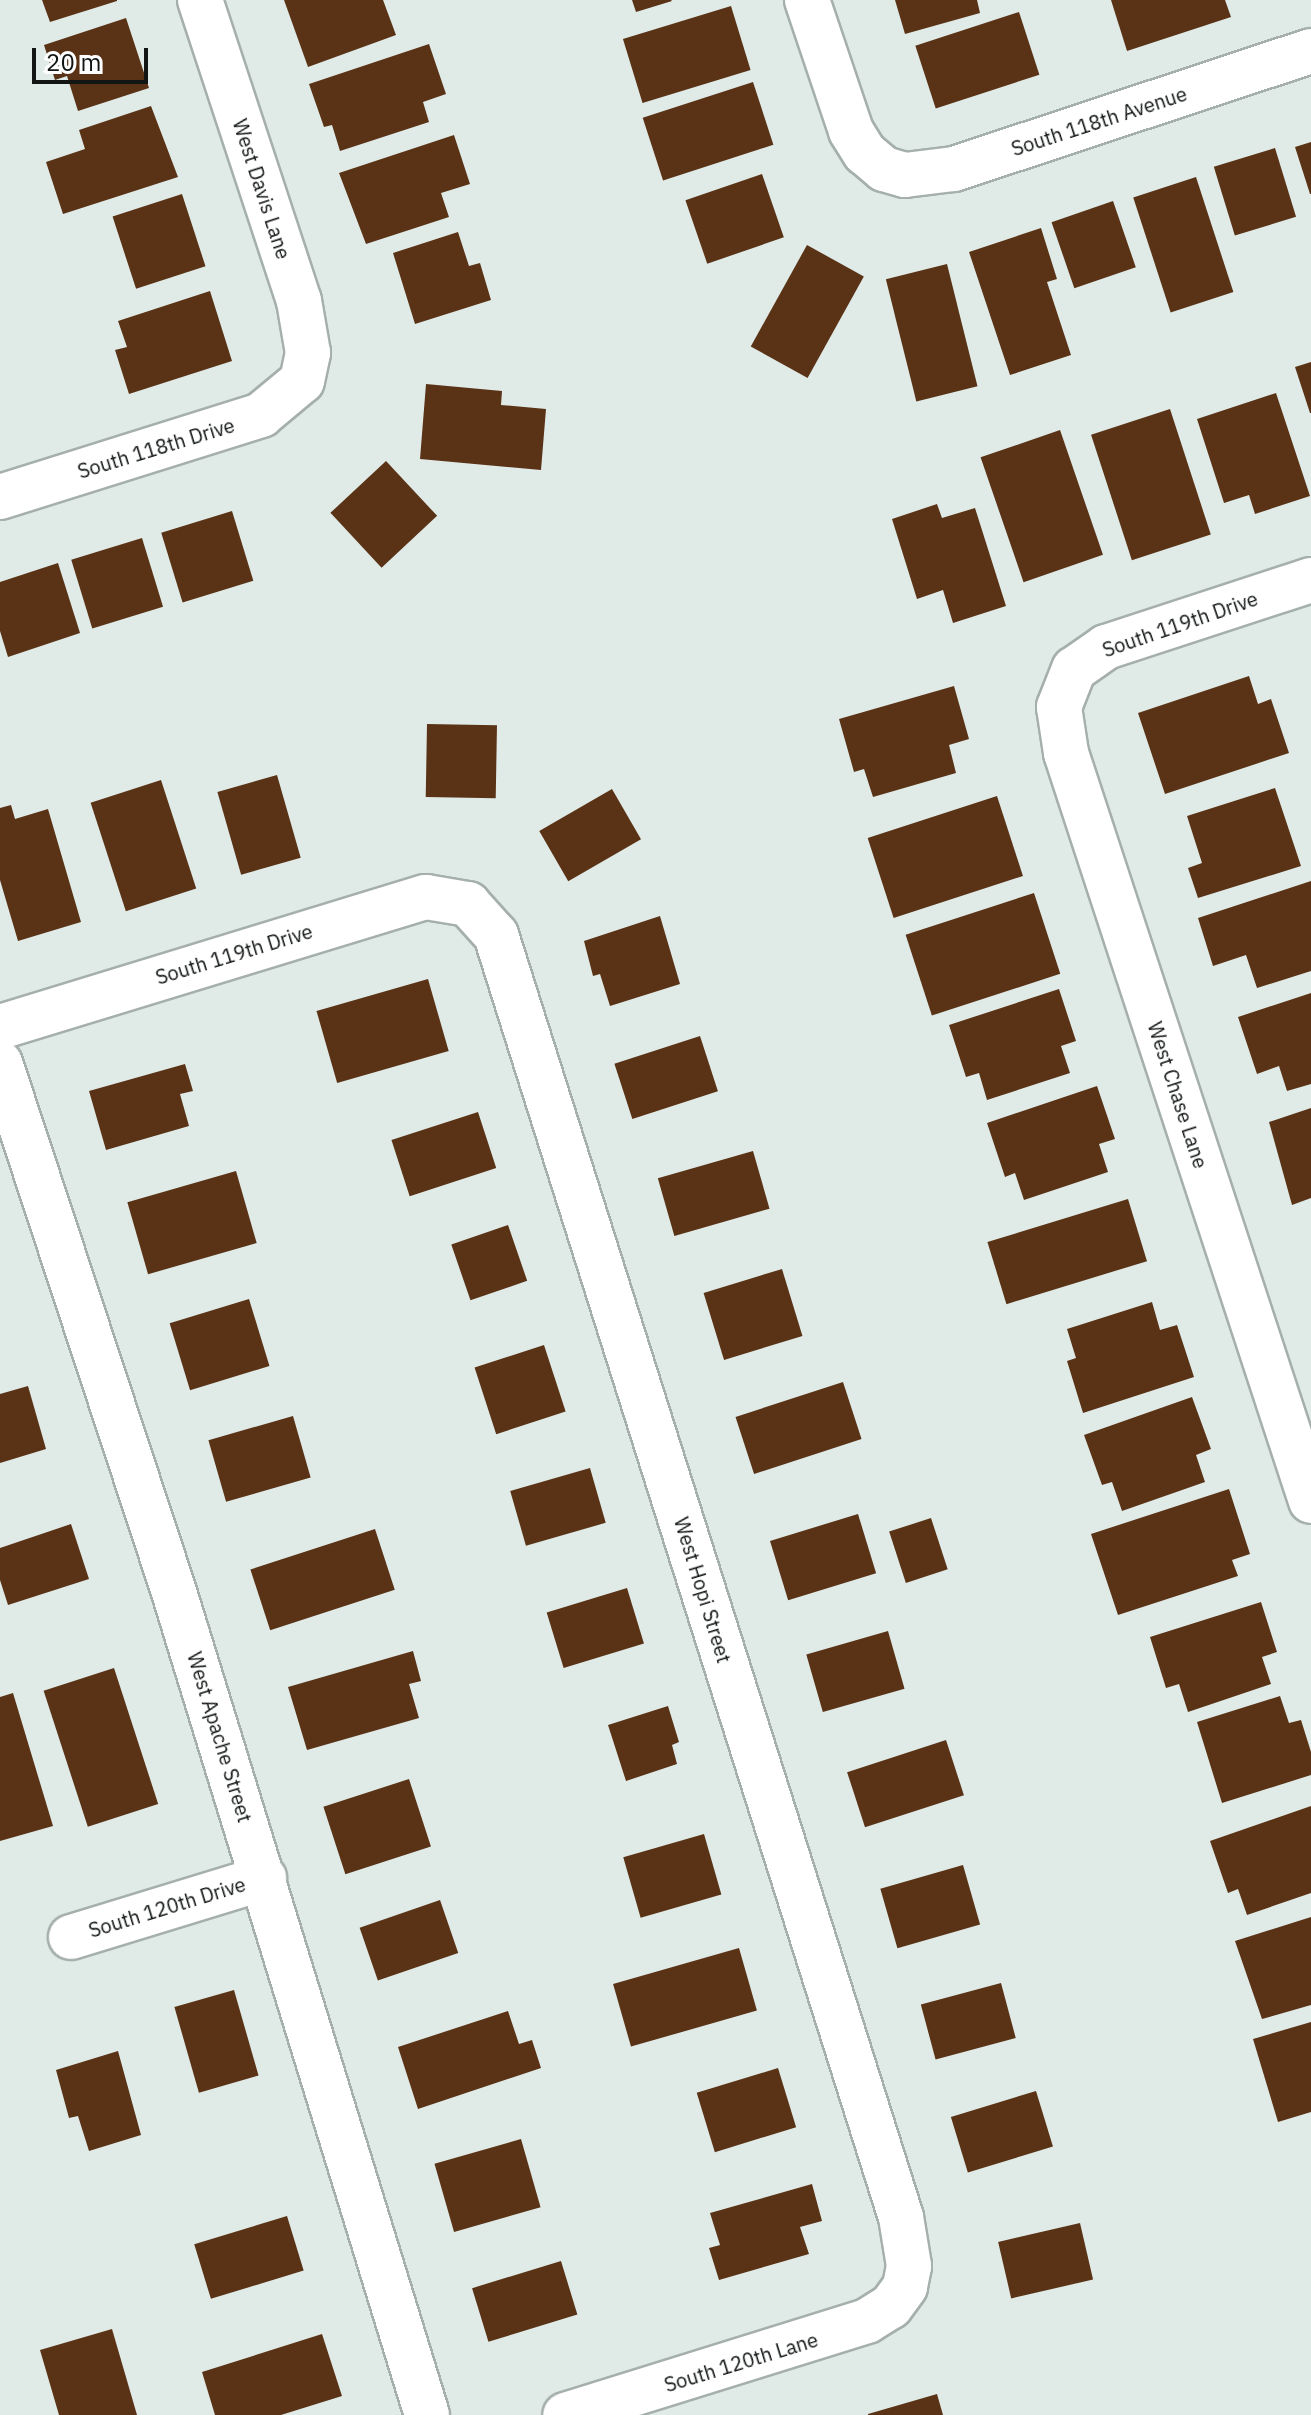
<!DOCTYPE html>
<html>
<head>
<meta charset="utf-8">
<style>
  body { margin:0 }
  #map { position:relative; width:1311px; height:2415px; overflow:hidden; background:#e0ebe8; font-family:"IBM Plex Sans",sans-serif }
  div>[style] { position:absolute }
  .building>* { inset:0; background:#5a3316; transform-origin:0 0 }
  .roads { filter:drop-shadow(2px 0 #a5afac) drop-shadow(-2px 0 #a5afac) drop-shadow(0 2px #a5afac) drop-shadow(0 -2px #a5afac) }
  .minor>* { height:44px; margin:-22px; padding:0 22px; transform-origin:22px; border-radius:22px; background:#fff }
  span { translate:-50% -50%; white-space:nowrap; text-align:center; line-height:1.15; -webkit-text-stroke:8px #fff; paint-order:stroke }
  .street-label { font-size:20px; color:#111514 }
  .scale { position:absolute; left:32px; top:48px; width:116px; height:36px; box-sizing:border-box; border:4px solid #111514; border-top:0; padding-left:10px; font-size:24px; line-height:28px; white-space:nowrap; color:#111514; -webkit-text-stroke:6px #fff; paint-order:stroke }
</style>
</head>
<body>
<div id="map">
  <div class="building">
    <i style="clip-path:polygon(42px 0,117px 0,117px 1px,50px 22px)"></i>
    <i style="clip-path:polygon(284px 0,383px 0,396px 35px,308px 67px)"></i>
    <i style="clip-path:polygon(632px 0,671px 0,672px 1px,636px 12px)"></i>
    <i style="clip-path:polygon(895px 0,977px 0,980px 13px,905px 34px)"></i>
    <i style="clip-path:polygon(1111px 0,1225px 0,1231px 17px,1127px 51px)"></i>
    <i style="left:731px;top:6px;width:67px;height:113px;rotate:73deg"></i>
    <i style="left:1019px;top:12px;width:66px;height:109px;rotate:72deg"></i>
    <i style="clip-path:polygon(126px 18px,149px 88px,78px 111px,67px 76px,55px 80px,44px 45px)"></i>
    <i style="clip-path:polygon(429px 44px,446px 94px,423px 102px,429px 122px,340px 151px,332px 125px,324px 127px,309px 84px)"></i>
    <i style="left:753px;top:82px;width:66px;height:116px;rotate:72deg"></i>
    <i style="clip-path:polygon(151px 106px,178px 177px,63px 214px,46px 162px,85px 149px,79px 130px)"></i>
    <i style="clip-path:polygon(454px 135px,470px 184px,441px 193px,449px 217px,366px 244px,339px 173px)"></i>
    <i style="clip-path:polygon(1311px 142px,1311px 194px,1310px 194px,1295px 147px)"></i>
    <i style="left:1275px;top:148px;width:72px;height:64px;rotate:73deg"></i>
    <i style="left:762px;top:174px;width:67px;height:81px;rotate:71deg"></i>
    <i style="left:1196px;top:177px;width:121px;height:66px;rotate:72deg"></i>
    <i style="left:182px;top:194px;width:76px;height:73px;rotate:72deg"></i>
    <i style="left:1113px;top:201px;width:70px;height:65px;rotate:71deg"></i>
    <i style="clip-path:polygon(1041px 228px,1057px 279px,1047px 282px,1071px 355px,1010px 375px,969px 252px)"></i>
    <i style="clip-path:polygon(458px 232px,469px 266px,480px 263px,491px 300px,415px 324px,393px 253px)"></i>
    <i style="left:807px;top:245px;width:65px;height:116px;rotate:29deg"></i>
    <i style="left:947px;top:264px;width:126px;height:63px;rotate:76deg"></i>
    <i style="clip-path:polygon(210px 291px,232px 361px,129px 394px,115px 350px,127px 347px,118px 321px)"></i>
    <i style="clip-path:polygon(1311px 362px,1311px 413px,1310px 413px,1295px 367px)"></i>
    <i style="clip-path:polygon(426px 384px,502px 391px,501px 405px,546px 409px,541px 470px,420px 459px)"></i>
    <i style="clip-path:polygon(1276px 393px,1310px 496px,1255px 514px,1249px 495px,1224px 503px,1197px 419px)"></i>
    <i style="left:1170px;top:409px;width:132px;height:83px;rotate:72deg"></i>
    <i style="left:1060px;top:430px;width:132px;height:84px;rotate:71deg"></i>
    <i style="left:386px;top:461px;width:75px;height:76px;rotate:47deg"></i>
    <i style="clip-path:polygon(937px 504px,942px 518px,975px 508px,1006px 606px,953px 623px,943px 590px,917px 599px,892px 519px)"></i>
    <i style="left:232px;top:511px;width:73px;height:74px;rotate:73deg"></i>
    <i style="left:142px;top:538px;width:72px;height:74px;rotate:73deg"></i>
    <i style="clip-path:polygon(58px 563px,80px 633px,8px 657px,0 631px,0 582px)"></i>
    <i style="clip-path:polygon(1249px 676px,1258px 704px,1271px 699px,1289px 753px,1165px 794px,1138px 713px)"></i>
    <i style="clip-path:polygon(954px 686px,969px 739px,949px 745px,956px 773px,873px 797px,864px 769px,854px 772px,839px 719px)"></i>
    <i style="left:427px;top:724px;width:70px;height:73px;rotate:1deg"></i>
    <i style="left:277px;top:775px;width:86px;height:62px;rotate:74deg"></i>
    <i style="left:161px;top:780px;width:114px;height:74px;rotate:72deg"></i>
    <i style="clip-path:polygon(1275px 788px,1301px 866px,1198px 898px,1188px 868px,1202px 863px,1187px 816px)"></i>
    <i style="left:612px;top:789px;width:58px;height:84px;rotate:60deg"></i>
    <i style="left:997px;top:796px;width:84px;height:136px;rotate:72deg"></i>
    <i style="clip-path:polygon(11px 805px,15px 819px,48px 809px,81px 922px,18px 941px,0 880px,0 808px)"></i>
    <i style="clip-path:polygon(1311px 881px,1311px 971px,1257px 988px,1246px 955px,1213px 966px,1198px 918px)"></i>
    <i style="left:1034px;top:893px;width:85px;height:135px;rotate:72deg"></i>
    <i style="clip-path:polygon(660px 916px,680px 984px,610px 1006px,600px 974px,593px 976px,584px 941px)"></i>
    <i style="left:428px;top:979px;width:75px;height:116px;rotate:74deg"></i>
    <i style="clip-path:polygon(1059px 989px,1076px 1041px,1061px 1046px,1070px 1073px,987px 1100px,979px 1073px,966px 1077px,949px 1025px)"></i>
    <i style="clip-path:polygon(1311px 993px,1311px 1084px,1287px 1091px,1279px 1066px,1257px 1074px,1238px 1017px)"></i>
    <i style="left:700px;top:1036px;width:58px;height:90px;rotate:72deg"></i>
    <i style="clip-path:polygon(185px 1064px,193px 1091px,180px 1094px,189px 1126px,106px 1150px,89px 1091px)"></i>
    <i style="clip-path:polygon(1097px 1086px,1115px 1139px,1099px 1144px,1108px 1172px,1024px 1200px,1015px 1173px,1005px 1177px,987px 1123px)"></i>
    <i style="clip-path:polygon(1311px 1108px,1311px 1198px,1292px 1205px,1269px 1122px)"></i>
    <i style="left:478px;top:1112px;width:59px;height:91px;rotate:72deg"></i>
    <i style="left:753px;top:1151px;width:60px;height:99px;rotate:74deg"></i>
    <i style="left:236px;top:1171px;width:75px;height:113px;rotate:74deg"></i>
    <i style="left:1128px;top:1199px;width:65px;height:147px;rotate:73deg"></i>
    <i style="left:508px;top:1225px;width:59px;height:60px;rotate:71deg"></i>
    <i style="left:782px;top:1269px;width:70px;height:82px;rotate:73deg"></i>
    <i style="left:249px;top:1299px;width:70px;height:83px;rotate:73deg"></i>
    <i style="clip-path:polygon(1152px 1302px,1160px 1330px,1177px 1325px,1194px 1377px,1083px 1413px,1067px 1361px,1076px 1358px,1067px 1329px)"></i>
    <i style="left:544px;top:1345px;width:70px;height:73px;rotate:72deg"></i>
    <i style="left:843px;top:1382px;width:60px;height:113px;rotate:72deg"></i>
    <i style="clip-path:polygon(28px 1386px,46px 1449px,0 1463px,0 1394px)"></i>
    <i style="clip-path:polygon(1192px 1397px,1211px 1449px,1196px 1455px,1205px 1482px,1122px 1511px,1112px 1482px,1102px 1485px,1084px 1435px)"></i>
    <i style="left:293px;top:1416px;width:64px;height:88px;rotate:74deg"></i>
    <i style="left:590px;top:1468px;width:57px;height:83px;rotate:74deg"></i>
    <i style="clip-path:polygon(1229px 1489px,1250px 1554px,1232px 1560px,1238px 1576px,1118px 1615px,1091px 1534px)"></i>
    <i style="left:858px;top:1514px;width:62px;height:92px;rotate:73deg"></i>
    <i style="left:931px;top:1518px;width:54px;height:44px;rotate:72deg"></i>
    <i style="clip-path:polygon(71px 1524px,89px 1579px,8px 1605px,0 1580px,0 1548px)"></i>
    <i style="left:375px;top:1529px;width:64px;height:131px;rotate:72deg"></i>
    <i style="left:627px;top:1588px;width:58px;height:84px;rotate:73deg"></i>
    <i style="clip-path:polygon(1261px 1602px,1277px 1652px,1262px 1657px,1271px 1684px,1188px 1712px,1179px 1684px,1166px 1688px,1150px 1637px)"></i>
    <i style="left:888px;top:1631px;width:60px;height:85px;rotate:74deg"></i>
    <i style="clip-path:polygon(413px 1651px,421px 1681px,409px 1684px,419px 1718px,307px 1750px,288px 1687px)"></i>
    <i style="left:114px;top:1668px;width:143px;height:74px;rotate:72deg"></i>
    <i style="clip-path:polygon(13px 1693px,53px 1826px,0 1841px,0 1697px)"></i>
    <i style="clip-path:polygon(1280px 1696px,1289px 1723px,1301px 1720px,1311px 1752px,1311px 1775px,1222px 1803px,1197px 1722px)"></i>
    <i style="clip-path:polygon(668px 1706px,679px 1742px,672px 1745px,677px 1764px,626px 1781px,608px 1725px)"></i>
    <i style="left:946px;top:1740px;width:58px;height:104px;rotate:72deg"></i>
    <i style="left:409px;top:1779px;width:71px;height:90px;rotate:72deg"></i>
    <i style="clip-path:polygon(1311px 1806px,1311px 1893px,1247px 1915px,1238px 1889px,1228px 1893px,1210px 1841px)"></i>
    <i style="left:704px;top:1834px;width:63px;height:84px;rotate:74deg"></i>
    <i style="left:963px;top:1865px;width:62px;height:86px;rotate:74deg"></i>
    <i style="left:440px;top:1900px;width:56px;height:85px;rotate:71deg"></i>
    <i style="clip-path:polygon(1311px 1917px,1311px 2005px,1262px 2019px,1235px 1941px)"></i>
    <i style="left:739px;top:1948px;width:65px;height:131px;rotate:74deg"></i>
    <i style="left:1001px;top:1983px;width:57px;height:83px;rotate:75deg"></i>
    <i style="left:234px;top:1990px;width:89px;height:62px;rotate:74deg"></i>
    <i style="clip-path:polygon(508px 2011px,519px 2044px,532px 2040px,541px 2068px,418px 2109px,398px 2047px)"></i>
    <i style="clip-path:polygon(1311px 2022px,1311px 2112px,1278px 2122px,1253px 2039px)"></i>
    <i style="clip-path:polygon(118px 2051px,141px 2135px,89px 2151px,78px 2116px,69px 2118px,56px 2070px)"></i>
    <i style="left:778px;top:2068px;width:62px;height:85px;rotate:73deg"></i>
    <i style="left:1036px;top:2091px;width:58px;height:89px;rotate:73deg"></i>
    <i style="left:521px;top:2139px;width:71px;height:90px;rotate:74deg"></i>
    <i style="clip-path:polygon(812px 2184px,822px 2221px,800px 2227px,809px 2254px,719px 2280px,709px 2248px,720px 2245px,710px 2213px)"></i>
    <i style="left:287px;top:2216px;width:57px;height:97px;rotate:73deg"></i>
    <i style="left:1080px;top:2223px;width:58px;height:84px;rotate:77deg"></i>
    <i style="left:561px;top:2261px;width:56px;height:93px;rotate:73deg"></i>
    <i style="clip-path:polygon(112px 2329px,137px 2415px,59px 2415px,40px 2350px)"></i>
    <i style="clip-path:polygon(322px 2334px,342px 2396px,281px 2415px,215px 2415px,202px 2372px)"></i>
    <i style="clip-path:polygon(937px 2394px,943px 2415px,868px 2415px,868px 2414px)"></i>
  </div>
  <div class="roads">
    <div class="minor">
      <i style="left:807px;top:0;width:138px;rotate:71.4deg"></i>
      <i style="left:851px;top:131px;width:26px;rotate:58deg"></i>
      <i style="left:865px;top:153px;width:25px;rotate:40deg"></i>
      <i style="left:884px;top:169px;width:22px;rotate:16deg"></i>
      <i style="left:905px;top:175px;width:49px;rotate:-7deg"></i>
      <i style="left:954px;top:169px;width:376px;rotate:-18.3deg"></i>
      <i style="left:0;top:497px;width:274px;rotate:-17.4deg"></i>
      <i style="left:261px;top:415px;width:53px;rotate:-39.7deg"></i>
      <i style="left:302px;top:381px;width:29px;rotate:-78deg"></i>
      <i style="left:308px;top:353px;width:53px;rotate:-99.8deg"></i>
      <i style="left:299px;top:301px;width:317px;rotate:-108.2deg"></i>
      <i style="left:1311px;top:580px;width:216px;rotate:161.9deg"></i>
      <i style="left:1106px;top:647px;width:39px;rotate:145deg"></i>
      <i style="left:1074px;top:669px;width:41px;rotate:111.5deg"></i>
      <i style="left:1059px;top:707px;width:47px;rotate:81.3deg"></i>
      <i style="left:1066px;top:753px;width:787px;rotate:71.86deg"></i>
      <i style="left:0;top:1027px;width:445px;rotate:-17deg"></i>
      <i style="left:426px;top:897px;width:43px;rotate:9.5deg"></i>
      <i style="left:468px;top:904px;width:42px;rotate:47.9deg"></i>
      <i style="left:496px;top:935px;width:1344px;rotate:72.47deg"></i>
      <i style="left:901px;top:2217px;width:50px;rotate:80.7deg"></i>
      <i style="left:909px;top:2266px;width:21px;rotate:101deg"></i>
      <i style="left:905px;top:2287px;width:24px;rotate:126deg"></i>
      <i style="left:891px;top:2306px;width:28px;rotate:148deg"></i>
      <i style="left:867px;top:2321px;width:316px;rotate:162.7deg"></i>
      <i style="left:0;top:1063px;width:557px;rotate:71.79deg"></i>
      <i style="left:174px;top:1592px;width:861px;rotate:72.91deg"></i>
      <i style="left:71px;top:1937px;width:202px;rotate:-17deg"></i>
    </div>
  </div>
  <div class="street-label">
    <span style="left:1099px;top:121px;rotate:-18deg">South 118th Avenue</span>
    <span style="left:262px;top:189px;rotate:72deg">West Davis Lane</span>
    <span style="left:156px;top:448px;rotate:-17deg">South 118th Drive</span>
    <span style="left:1180px;top:624px;rotate:-19deg">South 119th Drive</span>
    <span style="left:234px;top:954px;rotate:-17deg">South 119th Drive</span>
    <span style="left:1178px;top:1095px;rotate:72deg">West Chase Lane</span>
    <span style="left:703px;top:1590px;rotate:73deg">West Hopi Street</span>
    <span style="left:220px;top:1737px;rotate:73deg">West Apache Street</span>
    <span style="left:167px;top:1907px;rotate:-17deg">South 120th Drive</span>
    <span style="left:741px;top:2362px;rotate:-17deg">South 120th Lane</span>
  </div>
  <div class="scale">20 m</div>
</div>
</body>
</html>
